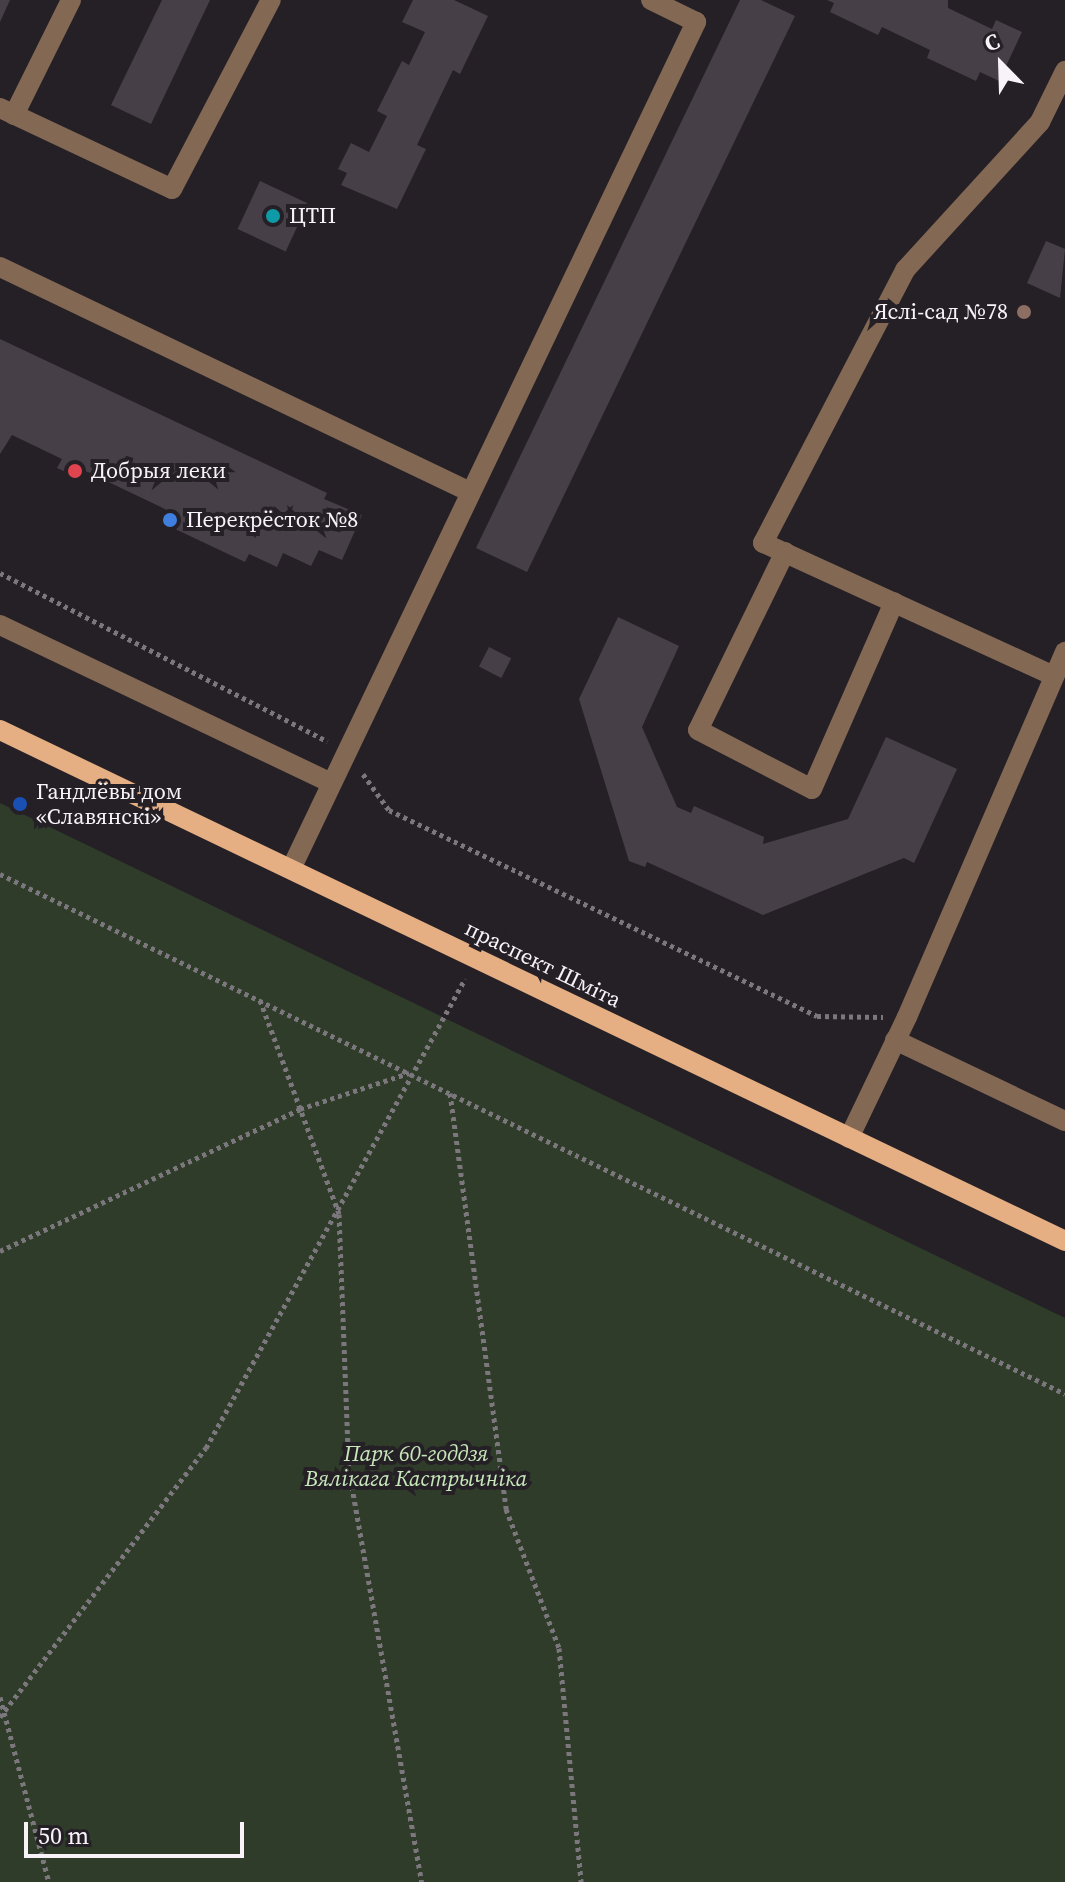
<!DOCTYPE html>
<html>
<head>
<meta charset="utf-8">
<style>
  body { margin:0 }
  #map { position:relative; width:1065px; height:1882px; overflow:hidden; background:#252026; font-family:"Source Serif 4",serif }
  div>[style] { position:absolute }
  .green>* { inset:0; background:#2f3c2a }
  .building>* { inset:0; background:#463f47; transform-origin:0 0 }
  .path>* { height:5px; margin-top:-2.5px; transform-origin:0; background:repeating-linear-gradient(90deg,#7c777d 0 4px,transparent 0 8px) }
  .minor>* { height:20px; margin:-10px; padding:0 10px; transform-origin:10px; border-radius:10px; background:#836854 }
  .major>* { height:20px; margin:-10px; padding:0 10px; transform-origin:10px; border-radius:10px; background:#e6af83 }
  .dots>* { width:22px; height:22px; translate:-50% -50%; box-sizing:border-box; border:4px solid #252026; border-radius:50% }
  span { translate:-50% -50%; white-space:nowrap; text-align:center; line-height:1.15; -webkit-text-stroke:8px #252026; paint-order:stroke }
  .poi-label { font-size:22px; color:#f7f3f8 }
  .left { translate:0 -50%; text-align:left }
  .right { translate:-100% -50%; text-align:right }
  .street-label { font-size:22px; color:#f7f3f8 }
  .park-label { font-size:22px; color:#c7e8ba; font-style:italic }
  .north { position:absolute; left:961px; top:24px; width:80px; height:80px; -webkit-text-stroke:6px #252026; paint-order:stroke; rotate:337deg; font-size:22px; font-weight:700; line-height:32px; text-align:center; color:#f7f3f8 }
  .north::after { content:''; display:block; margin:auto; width:28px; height:36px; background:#f7f3f8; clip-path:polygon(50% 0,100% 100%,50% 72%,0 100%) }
  .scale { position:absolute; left:24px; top:1822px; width:220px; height:36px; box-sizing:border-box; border:4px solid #f7f3f8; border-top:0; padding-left:10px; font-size:24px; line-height:28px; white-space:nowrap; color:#f7f3f8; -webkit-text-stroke:6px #252026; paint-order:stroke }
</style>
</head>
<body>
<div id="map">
  <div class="green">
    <i style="clip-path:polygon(0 803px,1065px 1318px,1065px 1882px,0 1882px)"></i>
  </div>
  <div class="building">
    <i style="clip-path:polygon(0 0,10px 0,0 22px)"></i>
    <i style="clip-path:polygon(162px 0,210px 0,151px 124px,111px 105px)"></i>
    <i style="clip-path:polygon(413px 0,454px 0,488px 16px,460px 74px,453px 70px,417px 145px,426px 149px,397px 209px,341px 185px,347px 173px,338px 169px,351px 143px,369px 152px,387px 116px,377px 111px,402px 61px,409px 65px,425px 32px,402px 22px)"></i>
    <i style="clip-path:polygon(740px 0,761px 0,795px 16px,527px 572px,476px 548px)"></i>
    <i style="clip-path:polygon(827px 0,948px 0,948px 8px,992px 29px,996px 20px,1022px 32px,999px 81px,980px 72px,976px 81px,927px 58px,930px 50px,882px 27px,878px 35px,830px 12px,834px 3px)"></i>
    <i style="left:260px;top:181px;width:53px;height:53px;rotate:25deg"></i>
    <i style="clip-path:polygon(1046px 241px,1065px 249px,1060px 298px,1027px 283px)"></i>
    <i style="clip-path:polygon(0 339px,327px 493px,324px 499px,362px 515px,342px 560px,319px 550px,311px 566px,283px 553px,277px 567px,249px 554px,245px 562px,173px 528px,165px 509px,77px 467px,73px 475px,57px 468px,62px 459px,12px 435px,0 454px)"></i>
    <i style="clip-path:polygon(618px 617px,679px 646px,642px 727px,677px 807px,691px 813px,694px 806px,764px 837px,763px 844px,848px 819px,886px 737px,957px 769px,914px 863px,904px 858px,763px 915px,647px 862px,645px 867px,629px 861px,579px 699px)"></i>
    <i style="left:489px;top:647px;width:25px;height:22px;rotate:27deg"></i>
  </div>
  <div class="path">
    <i style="left:0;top:573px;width:368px;rotate:27.2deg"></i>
    <i style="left:363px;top:774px;width:44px;rotate:54.2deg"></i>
    <i style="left:389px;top:810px;width:475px;rotate:25.7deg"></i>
    <i style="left:817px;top:1016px;width:66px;rotate:0.9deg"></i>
    <i style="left:0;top:874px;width:1185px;rotate:26.02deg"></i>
    <i style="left:260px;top:1000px;width:228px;rotate:69.7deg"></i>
    <i style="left:339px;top:1214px;width:256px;rotate:87.8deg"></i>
    <i style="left:349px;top:1470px;width:418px;rotate:80deg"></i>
    <i style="left:450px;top:1093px;width:420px;rotate:82.3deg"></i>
    <i style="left:506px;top:1509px;width:149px;rotate:69.1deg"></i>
    <i style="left:559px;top:1648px;width:235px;rotate:84.6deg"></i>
    <i style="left:0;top:1251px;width:332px;rotate:-25.3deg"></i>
    <i style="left:300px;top:1109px;width:115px;rotate:-18.3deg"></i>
    <i style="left:0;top:1697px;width:191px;rotate:75.2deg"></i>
    <i style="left:0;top:1717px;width:339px;rotate:-52.6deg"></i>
    <i style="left:206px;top:1448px;width:536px;rotate:-61.09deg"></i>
  </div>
  <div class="minor">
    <i style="left:0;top:108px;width:190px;rotate:25.2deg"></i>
    <i style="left:172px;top:189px;width:213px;rotate:-62.4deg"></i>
    <i style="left:14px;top:115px;width:128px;rotate:-63.6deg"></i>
    <i style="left:0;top:267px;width:519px;rotate:25.58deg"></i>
    <i style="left:785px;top:552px;width:198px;rotate:116deg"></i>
    <i style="left:698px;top:730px;width:128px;rotate:27.4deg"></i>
    <i style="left:812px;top:789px;width:204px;rotate:-66.3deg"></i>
    <i style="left:0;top:625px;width:367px;rotate:25.5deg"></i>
    <i style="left:1054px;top:676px;width:320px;rotate:-155.4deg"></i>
    <i style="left:763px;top:543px;width:308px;rotate:-62.5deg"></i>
    <i style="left:905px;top:270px;width:200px;rotate:-47.6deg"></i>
    <i style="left:1040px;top:122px;width:57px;rotate:-63.9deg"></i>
    <i style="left:291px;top:869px;width:939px;rotate:-64.44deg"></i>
    <i style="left:696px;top:22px;width:50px;rotate:-153.9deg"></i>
    <i style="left:895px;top:1040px;width:188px;rotate:25.5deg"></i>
    <i style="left:849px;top:1138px;width:134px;rotate:-64.4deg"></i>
    <i style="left:907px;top:1017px;width:398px;rotate:-66.6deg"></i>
  </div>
  <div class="major">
    <i style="left:0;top:730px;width:1181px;rotate:25.63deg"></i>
  </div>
  <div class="dots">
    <i style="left:273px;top:216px;background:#0f9aa8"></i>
    <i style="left:1024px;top:312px;background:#8d6e63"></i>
    <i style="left:75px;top:471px;background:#e0444e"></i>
    <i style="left:170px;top:520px;background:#3f7fe0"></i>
    <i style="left:20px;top:804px;background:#1a4fb4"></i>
  </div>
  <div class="poi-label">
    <span class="left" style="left:289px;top:216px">ЦТП</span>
    <span class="right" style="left:1008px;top:312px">Яслі-сад №78</span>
    <span class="left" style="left:91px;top:471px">Добрыя леки</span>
    <span class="left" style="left:186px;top:520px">Перекрёсток №8</span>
    <span class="left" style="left:36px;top:804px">Гандлёвы дом<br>«Славянскі»</span>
  </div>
  <div class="street-label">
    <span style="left:543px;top:964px;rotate:26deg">праспект Шміта</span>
  </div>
  <div class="park-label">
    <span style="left:416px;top:1466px">Парк 60-годдзя<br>Вялікага Кастрычніка</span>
  </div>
  <div class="north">С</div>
  <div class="scale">50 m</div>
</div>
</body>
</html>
